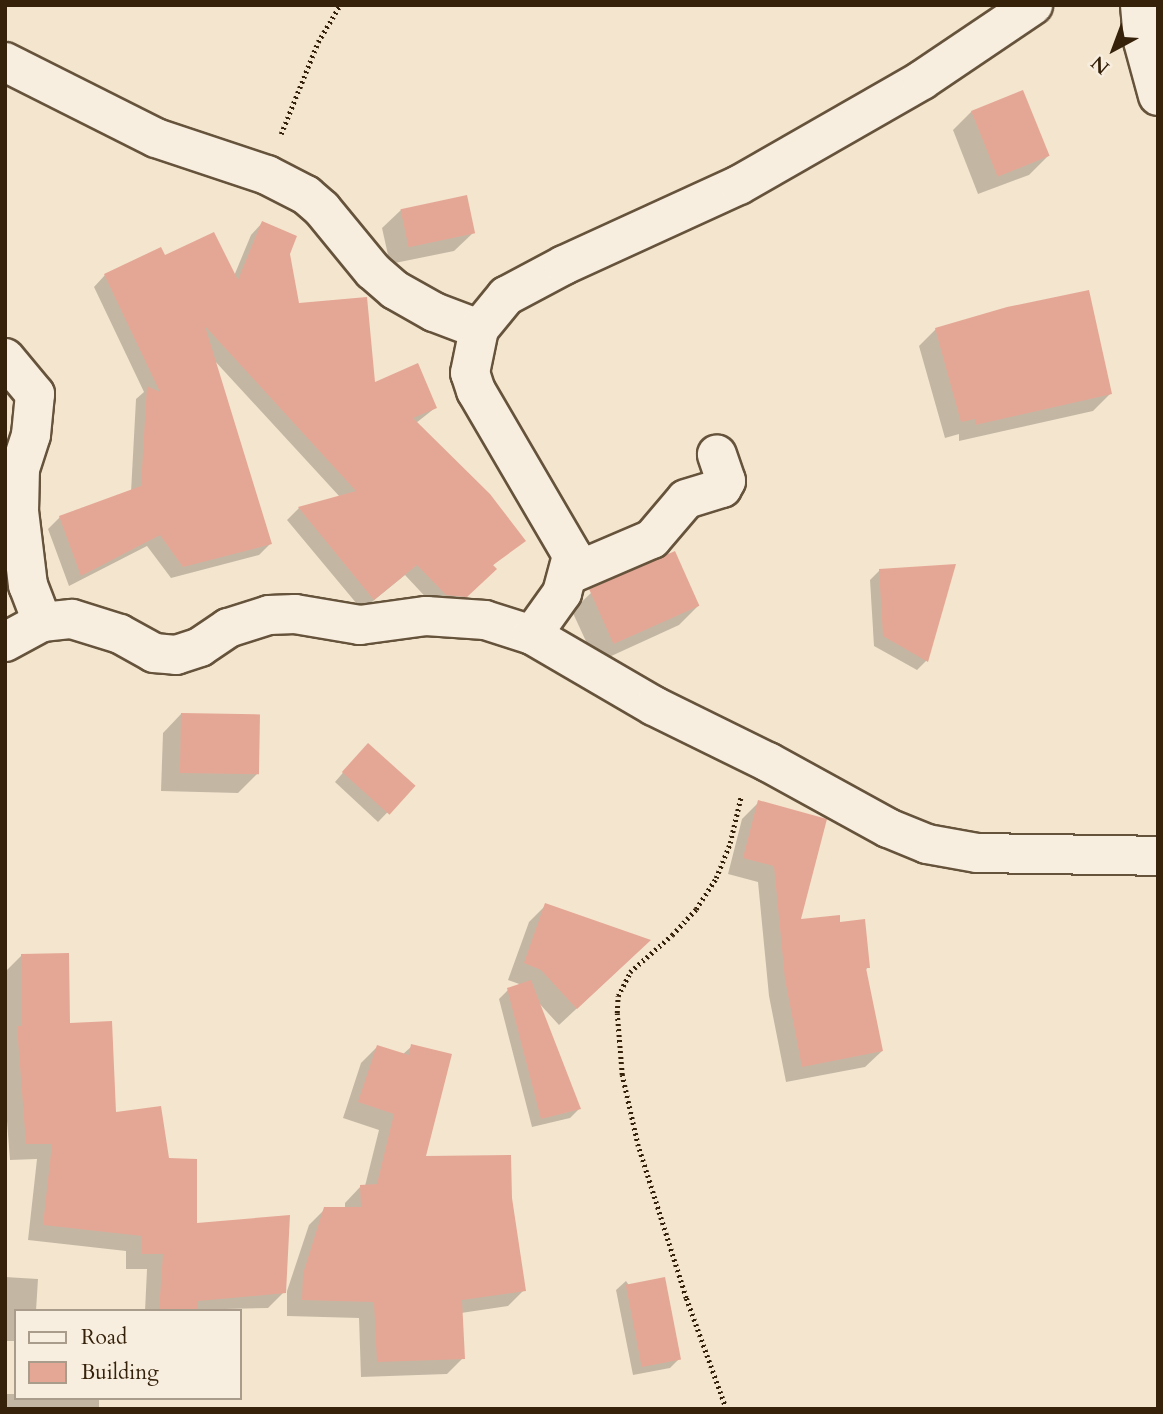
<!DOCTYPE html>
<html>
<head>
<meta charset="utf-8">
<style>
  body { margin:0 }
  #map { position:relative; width:1163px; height:1414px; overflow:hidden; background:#f4e5ce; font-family:Cardo,serif }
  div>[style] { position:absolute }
  .shadow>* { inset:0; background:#0003 }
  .building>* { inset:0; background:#e5a795; transform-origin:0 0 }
  .path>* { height:4.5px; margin-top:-2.25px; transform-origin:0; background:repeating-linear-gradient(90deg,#36220b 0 2px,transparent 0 5.5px) }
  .roads { filter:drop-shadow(2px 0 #66533c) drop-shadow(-2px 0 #66533c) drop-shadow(0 2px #66533c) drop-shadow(0 -2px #66533c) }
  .minor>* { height:38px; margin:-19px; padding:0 19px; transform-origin:19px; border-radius:19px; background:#f8eedf }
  span { translate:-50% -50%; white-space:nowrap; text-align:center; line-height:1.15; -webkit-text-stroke:7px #f8eedf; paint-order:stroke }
  .frame { position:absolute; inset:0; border:7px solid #36220b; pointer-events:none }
  .legend { position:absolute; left:14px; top:1309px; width:228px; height:91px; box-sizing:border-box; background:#f8eedf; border:2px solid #aa9c8a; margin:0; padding:9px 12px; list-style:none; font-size:21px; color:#36220b }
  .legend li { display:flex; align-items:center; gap:14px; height:35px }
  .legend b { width:35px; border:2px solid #aa9c8a }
  .north { position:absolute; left:1079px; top:14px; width:70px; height:70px; -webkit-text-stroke:5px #f8eedf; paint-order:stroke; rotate:221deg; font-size:19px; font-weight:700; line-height:28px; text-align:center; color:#36220b }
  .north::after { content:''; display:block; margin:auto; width:24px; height:32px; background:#36220b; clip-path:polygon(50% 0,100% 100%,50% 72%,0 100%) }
</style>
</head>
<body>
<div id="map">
  <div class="shadow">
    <i style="clip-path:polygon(972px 111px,1048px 156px,1029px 175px,978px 194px,953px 130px)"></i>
    <i style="clip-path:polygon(401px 210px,473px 233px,454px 251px,390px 264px,382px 228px)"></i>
    <i style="clip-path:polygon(262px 223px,288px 254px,298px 305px,373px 384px,435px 408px,416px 423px,523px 540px,492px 566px,483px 581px,454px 608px,434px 606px,405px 575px,362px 610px,287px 520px,299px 508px,340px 497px,213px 359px,270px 544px,259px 555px,171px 578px,147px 546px,69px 586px,48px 529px,60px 517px,131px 492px,136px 399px,144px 392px,94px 287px,105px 275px,164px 257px,234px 276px,251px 235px)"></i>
    <i style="clip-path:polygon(936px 329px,1110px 394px,1093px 411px,959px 441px,959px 434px,945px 438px,919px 346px)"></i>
    <i style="clip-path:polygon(674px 554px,698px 606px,679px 625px,596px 663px,572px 611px,591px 593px)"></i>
    <i style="clip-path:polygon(954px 566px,926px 661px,917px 670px,874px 646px,870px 580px,879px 571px)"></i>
    <i style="clip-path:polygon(181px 714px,257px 774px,238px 793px,161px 791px,163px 733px)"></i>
    <i style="clip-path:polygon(359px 754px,413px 786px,378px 822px,335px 782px)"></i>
    <i style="clip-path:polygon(759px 802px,798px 921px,839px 924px,868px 967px,865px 971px,882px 1051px,865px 1067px,786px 1082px,769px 996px,758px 882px,728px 874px,742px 819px)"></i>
    <i style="clip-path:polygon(546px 905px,633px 956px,559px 1025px,537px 1001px,579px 1109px,570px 1118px,532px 1127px,499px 999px,508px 990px,522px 985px,508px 980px,529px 922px)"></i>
    <i style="clip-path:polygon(21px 956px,68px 1025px,114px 1114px,167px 1160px,195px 1225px,284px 1292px,268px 1308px,145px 1311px,147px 1269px,126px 1269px,126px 1251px,28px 1240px,37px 1159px,10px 1160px,5px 1095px,5px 972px)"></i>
    <i style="clip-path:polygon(412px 1046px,424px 1158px,510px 1198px,524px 1290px,508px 1306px,461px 1313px,463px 1358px,447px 1374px,361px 1377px,359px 1318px,287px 1316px,287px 1291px,309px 1225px,325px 1209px,345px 1208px,345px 1203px,361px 1186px,365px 1186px,379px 1130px,343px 1118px,361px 1063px,377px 1047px,402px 1055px)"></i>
    <i style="clip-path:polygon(5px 1277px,38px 1279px,36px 1311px,16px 1311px,16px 1341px,5px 1341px)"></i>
    <i style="clip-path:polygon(626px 1281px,680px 1358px,670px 1368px,633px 1375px,616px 1290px)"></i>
    <i style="clip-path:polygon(5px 1394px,16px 1394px,16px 1398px,99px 1398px,99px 1409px,5px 1409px)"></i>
  </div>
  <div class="building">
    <i style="left:1023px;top:90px;width:71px;height:56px;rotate:68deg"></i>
    <i style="left:467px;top:195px;width:39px;height:68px;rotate:78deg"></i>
    <i style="clip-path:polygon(262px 221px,297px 236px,290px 254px,299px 303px,367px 297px,375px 382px,418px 363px,437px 408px,413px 418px,490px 494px,526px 541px,493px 565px,497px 569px,467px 597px,446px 595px,417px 565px,374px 600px,298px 507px,356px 491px,205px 326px,272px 544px,183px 567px,160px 535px,81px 576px,59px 516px,141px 486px,147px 386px,160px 392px,104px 274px,161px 247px,165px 255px,214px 232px,238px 280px)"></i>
    <i style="clip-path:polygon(1089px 290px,1112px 394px,975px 425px,975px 419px,961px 422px,935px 328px,1007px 307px)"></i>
    <i style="left:675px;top:551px;width:60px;height:94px;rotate:66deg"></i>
    <i style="clip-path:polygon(956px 564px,928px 662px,883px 636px,879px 569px)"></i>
    <i style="left:181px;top:713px;width:79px;height:60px;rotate:1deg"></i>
    <i style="left:368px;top:743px;width:64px;height:39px;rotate:42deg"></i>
    <i style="clip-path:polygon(758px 800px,827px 819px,801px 919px,840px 915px,840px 922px,865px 919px,870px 968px,866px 968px,883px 1051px,802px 1067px,785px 979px,774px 866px,743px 858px)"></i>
    <i style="clip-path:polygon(545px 903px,651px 940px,577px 1009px,541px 970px,524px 963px)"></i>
    <i style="clip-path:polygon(69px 953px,70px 1023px,112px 1021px,116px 1112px,161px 1106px,169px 1158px,197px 1159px,197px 1223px,290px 1215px,286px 1293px,198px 1301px,198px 1311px,159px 1311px,163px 1254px,142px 1254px,142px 1236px,43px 1225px,52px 1144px,26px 1144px,17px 1026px,22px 1026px,21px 954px)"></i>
    <i style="clip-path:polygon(531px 980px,581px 1109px,541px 1119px,507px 988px)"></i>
    <i style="clip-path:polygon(411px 1044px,452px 1054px,426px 1156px,511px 1155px,512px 1198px,526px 1291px,462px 1300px,465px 1359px,377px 1362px,374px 1302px,302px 1300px,303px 1274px,324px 1207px,361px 1207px,360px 1185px,377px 1184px,394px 1114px,358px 1102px,377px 1045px,409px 1055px)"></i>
    <i style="left:665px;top:1277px;width:84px;height:40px;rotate:79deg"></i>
  </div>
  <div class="path">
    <i style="left:281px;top:134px;width:99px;rotate:-68.1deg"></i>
    <i style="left:318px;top:42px;width:43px;rotate:-59.3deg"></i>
    <i style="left:726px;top:1409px;width:118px;rotate:-109.8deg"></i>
    <i style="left:686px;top:1298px;width:159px;rotate:-107.5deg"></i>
    <i style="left:638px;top:1146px;width:73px;rotate:-102.7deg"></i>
    <i style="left:622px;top:1075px;width:62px;rotate:-94.6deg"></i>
    <i style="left:617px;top:1013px;width:17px;rotate:-87deg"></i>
    <i style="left:618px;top:996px;width:27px;rotate:-63deg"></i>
    <i style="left:630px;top:972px;width:56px;rotate:-41.4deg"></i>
    <i style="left:672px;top:935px;width:35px;rotate:-47deg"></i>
    <i style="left:696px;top:909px;width:37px;rotate:-57deg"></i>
    <i style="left:716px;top:878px;width:38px;rotate:-68deg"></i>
    <i style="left:730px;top:843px;width:48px;rotate:-76.8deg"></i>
  </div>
  <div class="roads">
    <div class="minor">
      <i style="left:1140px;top:5px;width:36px;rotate:85deg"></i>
      <i style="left:1143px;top:41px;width:57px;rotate:74.7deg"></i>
      <i style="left:5px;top:62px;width:169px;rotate:26.7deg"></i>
      <i style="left:156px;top:138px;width:117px;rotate:18.4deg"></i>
      <i style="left:267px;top:175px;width:44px;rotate:27.1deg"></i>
      <i style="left:306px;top:195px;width:21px;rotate:41deg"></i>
      <i style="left:322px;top:209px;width:80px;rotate:50.6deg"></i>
      <i style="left:373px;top:271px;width:29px;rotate:41deg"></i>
      <i style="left:395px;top:290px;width:45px;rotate:29.4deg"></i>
      <i style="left:434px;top:312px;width:48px;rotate:20.7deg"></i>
      <i style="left:5px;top:358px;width:47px;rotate:50.2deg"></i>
      <i style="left:35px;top:394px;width:41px;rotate:95.6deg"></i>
      <i style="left:31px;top:435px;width:35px;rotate:108deg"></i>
      <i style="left:20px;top:468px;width:43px;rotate:91.3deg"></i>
      <i style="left:19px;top:511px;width:75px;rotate:83.1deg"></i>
      <i style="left:28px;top:585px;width:40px;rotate:69deg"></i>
      <i style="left:568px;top:575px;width:91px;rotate:-23.2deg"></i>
      <i style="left:652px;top:539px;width:52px;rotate:-49.6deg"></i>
      <i style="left:686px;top:499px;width:38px;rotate:-17deg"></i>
      <i style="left:722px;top:488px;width:8px;rotate:-60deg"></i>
      <i style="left:726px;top:481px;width:28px;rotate:-109deg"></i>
      <i style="left:532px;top:635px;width:52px;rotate:-54.5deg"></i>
      <i style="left:562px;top:593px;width:39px;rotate:-75deg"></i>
      <i style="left:572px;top:555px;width:190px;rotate:-120.3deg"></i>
      <i style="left:476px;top:391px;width:19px;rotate:-108deg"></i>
      <i style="left:470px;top:373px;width:45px;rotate:-78.4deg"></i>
      <i style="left:479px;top:329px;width:43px;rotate:-50.7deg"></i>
      <i style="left:506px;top:296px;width:66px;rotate:-28.1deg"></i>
      <i style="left:564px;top:265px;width:192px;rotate:-24.6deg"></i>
      <i style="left:739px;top:185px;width:211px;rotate:-29.8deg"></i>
      <i style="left:922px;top:80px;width:134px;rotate:-34deg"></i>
      <i style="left:5px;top:642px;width:42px;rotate:-28.4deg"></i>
      <i style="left:42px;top:622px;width:30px;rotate:-6deg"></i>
      <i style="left:72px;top:619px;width:50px;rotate:17.4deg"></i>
      <i style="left:120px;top:634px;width:39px;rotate:29deg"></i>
      <i style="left:154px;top:653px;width:22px;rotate:5deg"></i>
      <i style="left:176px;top:655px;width:25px;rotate:-18deg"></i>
      <i style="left:200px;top:647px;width:34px;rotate:-34deg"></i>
      <i style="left:228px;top:628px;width:43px;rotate:-17.6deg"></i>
      <i style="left:269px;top:615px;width:26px;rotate:-2deg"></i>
      <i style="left:295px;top:614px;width:66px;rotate:9.6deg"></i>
      <i style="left:360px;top:625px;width:67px;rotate:-7.8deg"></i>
      <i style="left:426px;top:616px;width:59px;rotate:3.9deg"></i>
      <i style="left:485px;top:620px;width:49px;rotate:17.7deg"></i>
      <i style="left:532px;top:635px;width:141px;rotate:30.2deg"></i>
      <i style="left:654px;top:706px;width:127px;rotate:26.2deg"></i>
      <i style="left:768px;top:762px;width:137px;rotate:28.8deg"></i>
      <i style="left:888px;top:828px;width:42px;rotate:22.3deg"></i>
      <i style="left:927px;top:844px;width:51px;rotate:10.2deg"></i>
      <i style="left:977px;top:853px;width:181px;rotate:0.9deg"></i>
    </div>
  </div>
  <div class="frame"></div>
  <ul class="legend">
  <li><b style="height:9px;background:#f8eedf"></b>Road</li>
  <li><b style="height:19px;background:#e5a795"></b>Building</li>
  </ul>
  <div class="north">N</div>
</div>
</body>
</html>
